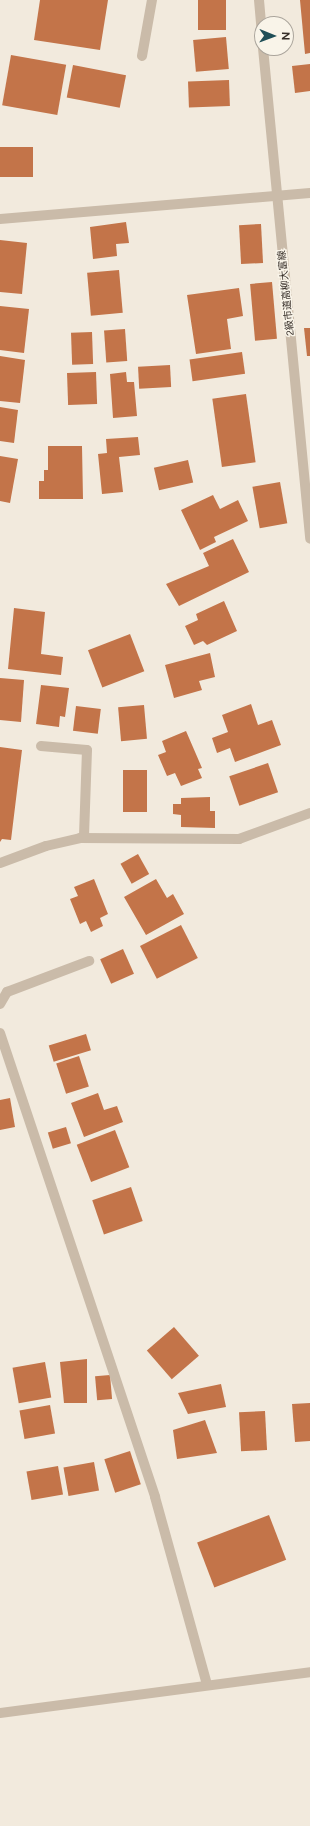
<!DOCTYPE html>
<html>
<head>
<meta charset="utf-8">
<style>
  body { margin:0 }
  #map { position:relative; width:310px; height:1826px; overflow:hidden; background:#f2eadd; font-family:Figtree,"Noto Sans JP",sans-serif }
  div>[style] { position:absolute }
  .building>* { inset:0; background:#c37449; transform-origin:0 0 }
  .minor>* { height:10px; margin:-5px; padding:0 5px; transform-origin:5px; border-radius:5px; background:#cabba9 }
  span { translate:-50% -50%; white-space:nowrap; text-align:center; line-height:1.15; -webkit-text-stroke:3px #f9f4e9; paint-order:stroke }
  .street-label { font-size:10px; color:#372f29 }
  .north { position:absolute; left:254px; top:16px; width:40px; height:40px; box-sizing:border-box; background:#f9f4e9; border:1px solid #aba59c; border-radius:50%; rotate:91deg; font-size:11px; font-weight:700; line-height:16px; text-align:center; color:#372f29 }
  .north::after { content:''; display:block; margin:auto; width:14px; height:18px; background:#1f4e57; clip-path:polygon(50% 0,100% 100%,50% 72%,0 100%) }
</style>
</head>
<body>
<div id="map">
  <div class="building">
    <i style="clip-path:polygon(40px 0,108px 0,100px 50px,34px 40px)"></i>
    <i style="left:198px;top:0;width:28px;height:30px"></i>
    <i style="clip-path:polygon(300px 0,310px 0,310px 53px,305px 54px)"></i>
    <i style="left:226px;top:37px;width:32px;height:33px;rotate:85deg"></i>
    <i style="left:11px;top:55px;width:56px;height:51px;rotate:10deg"></i>
    <i style="clip-path:polygon(310px 64px,310px 91px,295px 93px,292px 66px)"></i>
    <i style="left:73px;top:65px;width:54px;height:33px;rotate:11deg"></i>
    <i style="left:229px;top:80px;width:26px;height:41px;rotate:88deg"></i>
    <i style="left:0;top:147px;width:33px;height:30px"></i>
    <i style="clip-path:polygon(126px 222px,129px 243px,116px 244px,117px 256px,93px 259px,90px 227px)"></i>
    <i style="left:261px;top:224px;width:39px;height:22px;rotate:87deg"></i>
    <i style="clip-path:polygon(0 240px,27px 243px,22px 294px,0 292px)"></i>
    <i style="left:119px;top:270px;width:43px;height:32px;rotate:85deg"></i>
    <i style="left:272px;top:282px;width:57px;height:22px;rotate:85deg"></i>
    <i style="clip-path:polygon(239px 288px,243px 316px,227px 319px,231px 349px,196px 354px,187px 295px)"></i>
    <i style="clip-path:polygon(0 306px,29px 309px,24px 353px,0 350px)"></i>
    <i style="clip-path:polygon(304px 328px,310px 328px,310px 356px,307px 356px)"></i>
    <i style="left:125px;top:329px;width:32px;height:21px;rotate:86deg"></i>
    <i style="left:92px;top:332px;width:32px;height:21px;rotate:88deg"></i>
    <i style="left:242px;top:352px;width:22px;height:53px;rotate:82deg"></i>
    <i style="clip-path:polygon(0 356px,25px 360px,20px 403px,0 401px)"></i>
    <i style="left:170px;top:365px;width:22px;height:32px;rotate:87deg"></i>
    <i style="left:96px;top:372px;width:32px;height:29px;rotate:88deg"></i>
    <i style="clip-path:polygon(126px 372px,127px 382px,134px 382px,137px 416px,113px 418px,110px 374px)"></i>
    <i style="left:246px;top:394px;width:69px;height:34px;rotate:82deg"></i>
    <i style="clip-path:polygon(0 407px,18px 410px,14px 443px,0 441px)"></i>
    <i style="clip-path:polygon(138px 437px,140px 455px,119px 457px,123px 492px,102px 494px,98px 454px,107px 453px,106px 439px)"></i>
    <i style="clip-path:polygon(48px 446px,82px 446px,83px 499px,39px 499px,39px 481px,44px 481px,44px 470px,48px 470px)"></i>
    <i style="clip-path:polygon(0 456px,18px 459px,10px 503px,0 501px)"></i>
    <i style="left:188px;top:460px;width:23px;height:35px;rotate:77deg"></i>
    <i style="left:280px;top:482px;width:42px;height:28px;rotate:80deg"></i>
    <i style="clip-path:polygon(213px 495px,220px 509px,238px 500px,248px 521px,214px 537px,216px 542px,200px 550px,181px 510px)"></i>
    <i style="clip-path:polygon(233px 539px,249px 572px,179px 606px,166px 584px,209px 566px,203px 553px)"></i>
    <i style="clip-path:polygon(224px 601px,237px 631px,207px 645px,203px 641px,194px 645px,185px 626px,198px 620px,196px 614px)"></i>
    <i style="clip-path:polygon(14px 608px,45px 612px,41px 654px,63px 657px,61px 675px,8px 669px)"></i>
    <i style="left:130px;top:634px;width:40px;height:45px;rotate:69deg"></i>
    <i style="clip-path:polygon(210px 653px,215px 677px,199px 681px,202px 690px,174px 698px,165px 665px)"></i>
    <i style="clip-path:polygon(0 678px,24px 680px,21px 722px,0 720px)"></i>
    <i style="clip-path:polygon(41px 685px,69px 688px,65px 717px,60px 716px,59px 727px,36px 724px)"></i>
    <i style="clip-path:polygon(251px 704px,258px 725px,272px 720px,281px 745px,235px 762px,230px 748px,217px 753px,212px 738px,228px 732px,222px 715px)"></i>
    <i style="left:144px;top:705px;width:34px;height:26px;rotate:85deg"></i>
    <i style="left:76px;top:706px;width:25px;height:25px;rotate:7deg"></i>
    <i style="clip-path:polygon(186px 731px,202px 768px,198px 769px,202px 778px,181px 786px,175px 773px,167px 776px,158px 755px,166px 752px,162px 741px)"></i>
    <i style="clip-path:polygon(0 747px,22px 750px,11px 840px,2px 839px,0 842px)"></i>
    <i style="left:268px;top:763px;width:31px;height:41px;rotate:71deg"></i>
    <i style="left:123px;top:770px;width:24px;height:42px"></i>
    <i style="clip-path:polygon(210px 797px,210px 811px,215px 811px,215px 828px,181px 827px,181px 815px,173px 814px,173px 804px,181px 804px,181px 798px)"></i>
    <i style="left:138px;top:854px;width:23px;height:20px;rotate:61deg"></i>
    <i style="clip-path:polygon(94px 879px,108px 914px,100px 918px,103px 926px,91px 932px,86px 921px,80px 924px,70px 899px,78px 896px,74px 887px)"></i>
    <i style="clip-path:polygon(156px 879px,167px 898px,173px 894px,184px 914px,146px 935px,124px 897px)"></i>
    <i style="left:181px;top:925px;width:37px;height:46px;rotate:63deg"></i>
    <i style="left:123px;top:949px;width:27px;height:25px;rotate:66deg"></i>
    <i style="left:86px;top:1034px;width:17px;height:39px;rotate:73deg"></i>
    <i style="left:79px;top:1056px;width:32px;height:24px;rotate:72deg"></i>
    <i style="clip-path:polygon(98px 1093px,104px 1110px,117px 1106px,123px 1122px,84px 1137px,71px 1103px)"></i>
    <i style="clip-path:polygon(10px 1098px,15px 1127px,0 1130px,0 1100px)"></i>
    <i style="left:66px;top:1127px;width:17px;height:19px;rotate:73deg"></i>
    <i style="left:115px;top:1130px;width:40px;height:41px;rotate:69deg"></i>
    <i style="left:131px;top:1187px;width:36px;height:41px;rotate:71deg"></i>
    <i style="left:174px;top:1327px;width:38px;height:36px;rotate:49deg"></i>
    <i style="clip-path:polygon(87px 1359px,87px 1403px,64px 1403px,60px 1362px)"></i>
    <i style="left:45px;top:1362px;width:36px;height:33px;rotate:80deg"></i>
    <i style="left:110px;top:1375px;width:24px;height:15px;rotate:85deg"></i>
    <i style="clip-path:polygon(221px 1384px,226px 1407px,188px 1414px,178px 1393px)"></i>
    <i style="clip-path:polygon(310px 1403px,310px 1441px,295px 1442px,292px 1404px)"></i>
    <i style="left:50px;top:1405px;width:29px;height:31px;rotate:80deg"></i>
    <i style="left:265px;top:1411px;width:39px;height:26px;rotate:87deg"></i>
    <i style="clip-path:polygon(205px 1420px,217px 1453px,177px 1459px,173px 1430px)"></i>
    <i style="left:130px;top:1451px;width:35px;height:27px;rotate:72deg"></i>
    <i style="left:94px;top:1462px;width:29px;height:31px;rotate:80deg"></i>
    <i style="left:58px;top:1466px;width:29px;height:32px;rotate:80deg"></i>
    <i style="left:269px;top:1515px;width:48px;height:77px;rotate:69deg"></i>
  </div>
  <div class="minor">
    <i style="left:259px;top:0;width:36px;rotate:85deg"></i>
    <i style="left:263px;top:48px;width:493px;rotate:84.5deg"></i>
    <i style="left:142px;top:56px;width:57px;rotate:-79.9deg"></i>
    <i style="left:0;top:219px;width:311px;rotate:-4.8deg"></i>
    <i style="left:41px;top:746px;width:46px;rotate:5deg"></i>
    <i style="left:87px;top:750px;width:88px;rotate:92deg"></i>
    <i style="left:0;top:863px;width:49px;rotate:-20.3deg"></i>
    <i style="left:46px;top:846px;width:35px;rotate:-13deg"></i>
    <i style="left:80px;top:838px;width:159px;rotate:0.4deg"></i>
    <i style="left:239px;top:839px;width:76px;rotate:-20.1deg"></i>
    <i style="left:0;top:1004px;width:14px;rotate:-60deg"></i>
    <i style="left:7px;top:992px;width:88px;rotate:-20.7deg"></i>
    <i style="left:0;top:1033px;width:489px;rotate:71.5deg"></i>
    <i style="left:155px;top:1497px;width:195px;rotate:74.5deg"></i>
    <i style="left:0;top:1713px;width:313px;rotate:-7.5deg"></i>
  </div>
  <div class="street-label">
    <span style="left:286px;top:293px;rotate:-96deg">2級市道高柳大富線</span>
  </div>
  <div class="north">N</div>
</div>
</body>
</html>
